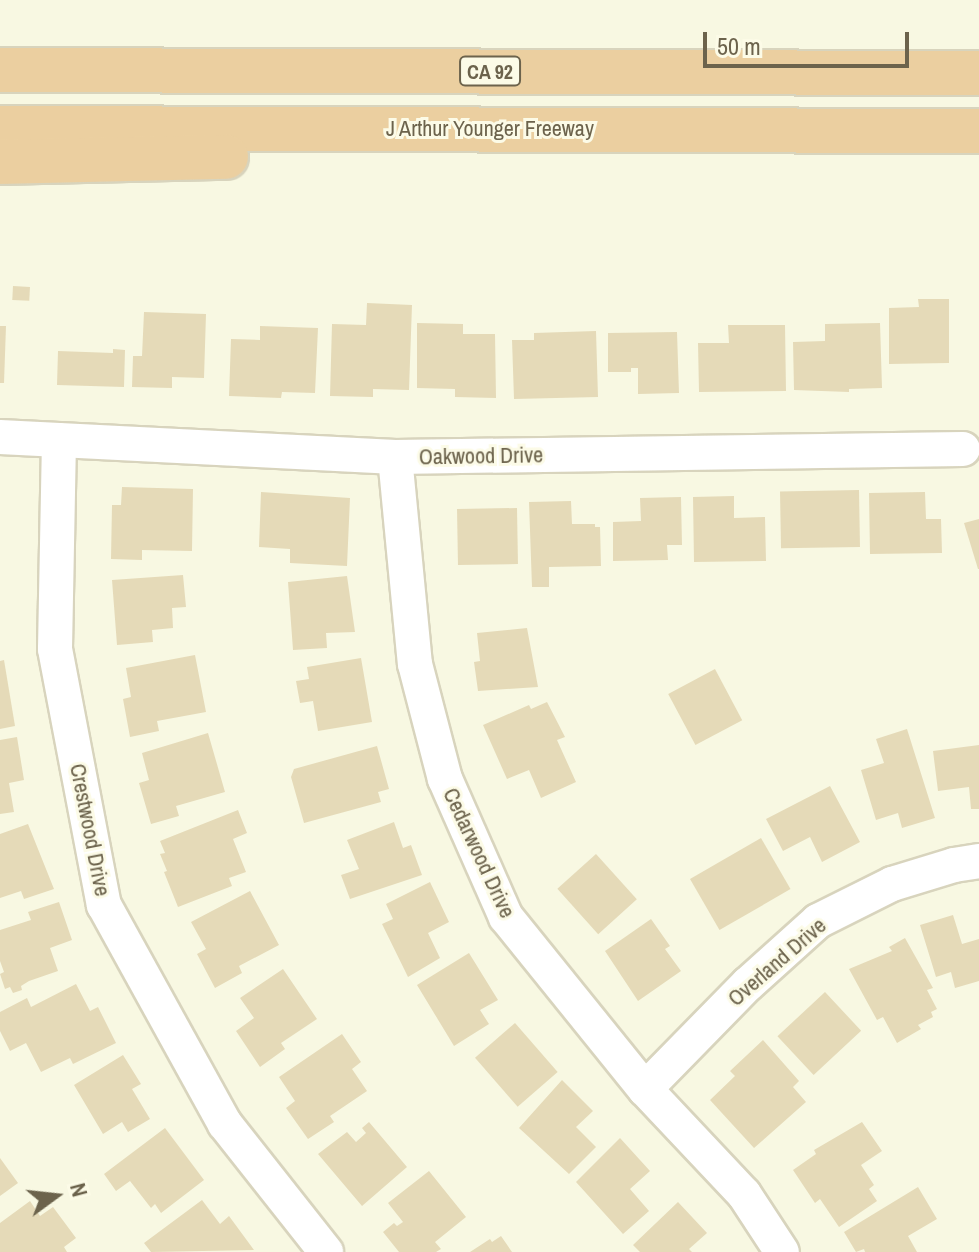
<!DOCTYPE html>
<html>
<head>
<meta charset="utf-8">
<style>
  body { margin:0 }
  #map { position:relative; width:979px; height:1252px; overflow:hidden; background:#f8f8e2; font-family:"Archivo Narrow",sans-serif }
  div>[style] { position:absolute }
  .building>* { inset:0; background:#e5dab8; transform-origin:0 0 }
  .roads { filter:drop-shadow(2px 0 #d8d4bd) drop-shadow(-2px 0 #d8d4bd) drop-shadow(0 2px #d8d4bd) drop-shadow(0 -2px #d8d4bd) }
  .minor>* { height:34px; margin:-17px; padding:0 17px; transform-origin:17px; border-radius:17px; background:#fff }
  .highway>* { height:44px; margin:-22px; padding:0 22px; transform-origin:22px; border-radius:22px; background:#ebcfa0 }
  span { translate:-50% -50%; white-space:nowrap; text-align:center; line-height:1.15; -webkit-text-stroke:6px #fcfbe7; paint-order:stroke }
  .shield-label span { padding:2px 6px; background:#fcfbe7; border:2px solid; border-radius:6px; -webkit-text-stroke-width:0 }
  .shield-label { font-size:20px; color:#6c634c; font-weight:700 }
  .street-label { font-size:22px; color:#6c634c }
  .north { position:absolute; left:16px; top:1156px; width:80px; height:80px; -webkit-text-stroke:6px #fcfbe7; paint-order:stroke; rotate:75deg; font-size:22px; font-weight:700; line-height:32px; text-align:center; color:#6c634c }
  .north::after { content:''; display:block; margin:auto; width:28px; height:36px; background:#6c634c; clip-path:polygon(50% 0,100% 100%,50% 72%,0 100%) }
  .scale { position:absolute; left:703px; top:32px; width:206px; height:36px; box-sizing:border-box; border:4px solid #6c634c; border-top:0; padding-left:10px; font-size:24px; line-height:28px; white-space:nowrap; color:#6c634c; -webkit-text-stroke:6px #fcfbe7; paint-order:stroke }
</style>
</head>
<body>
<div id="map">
  <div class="building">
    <i style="left:13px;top:286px;width:17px;height:14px;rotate:3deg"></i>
    <i style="clip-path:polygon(918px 299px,949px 299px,949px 363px,889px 364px,889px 308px,919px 307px)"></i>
    <i style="clip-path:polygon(367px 303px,412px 305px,409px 390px,373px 389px,373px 397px,330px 396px,332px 324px,366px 325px)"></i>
    <i style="clip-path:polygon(144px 312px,206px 314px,204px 378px,172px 377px,172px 388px,132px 387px,133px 356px,142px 356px)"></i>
    <i style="clip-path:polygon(417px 323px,463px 324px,463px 334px,495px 334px,496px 398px,455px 397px,455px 389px,417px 388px)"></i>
    <i style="clip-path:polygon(880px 323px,882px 388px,849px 389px,849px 392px,794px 390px,793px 342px,825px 341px,825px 324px)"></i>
    <i style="clip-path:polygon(728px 325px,785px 325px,786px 391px,699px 392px,698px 343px,729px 343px)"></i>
    <i style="clip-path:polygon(0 326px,6px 326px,4px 383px,0 383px)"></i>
    <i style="clip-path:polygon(260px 326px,318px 328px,315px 393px,282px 392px,281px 398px,229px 396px,231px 339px,260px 340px)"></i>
    <i style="clip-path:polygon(596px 331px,598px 397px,514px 399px,512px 340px,534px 340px,534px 333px)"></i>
    <i style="clip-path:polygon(677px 332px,679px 393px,638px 394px,638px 368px,631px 368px,631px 372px,608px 372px,608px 333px)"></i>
    <i style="clip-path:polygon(113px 349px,125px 350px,124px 387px,57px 385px,58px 351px,113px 353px)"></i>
    <i style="clip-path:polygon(122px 487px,193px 489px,192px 551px,142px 550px,142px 560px,111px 559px,112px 505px,121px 505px)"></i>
    <i style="left:859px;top:490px;width:57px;height:79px;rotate:89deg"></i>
    <i style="clip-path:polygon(261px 492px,350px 498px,347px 566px,290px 563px,290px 549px,259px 547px)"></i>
    <i style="clip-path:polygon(925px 492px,926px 519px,941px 519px,942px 553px,870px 554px,869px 493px)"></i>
    <i style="clip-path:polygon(734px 496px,734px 518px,765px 517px,766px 561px,694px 562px,693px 497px)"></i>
    <i style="clip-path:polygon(681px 497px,682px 545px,667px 545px,668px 560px,613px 561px,613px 522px,641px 521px,640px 498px)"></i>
    <i style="clip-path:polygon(571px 501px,572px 524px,595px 524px,595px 527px,600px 527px,601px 566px,549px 567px,549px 587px,532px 587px,529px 502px)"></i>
    <i style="left:517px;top:508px;width:56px;height:60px;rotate:89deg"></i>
    <i style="clip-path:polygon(979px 519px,979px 569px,978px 569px,964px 523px)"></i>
    <i style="clip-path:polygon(183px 575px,186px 607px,172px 608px,173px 628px,152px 630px,153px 642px,117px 645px,112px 580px)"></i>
    <i style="clip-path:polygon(347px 576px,355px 632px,326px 633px,327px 648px,293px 650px,288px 582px)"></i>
    <i style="clip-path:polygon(527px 628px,538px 687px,478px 691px,474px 662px,480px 661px,477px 633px)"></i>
    <i style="clip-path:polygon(195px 655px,206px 712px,157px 721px,159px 731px,130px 737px,123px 699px,131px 697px,126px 668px)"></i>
    <i style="clip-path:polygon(361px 658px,372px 722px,318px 731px,313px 701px,300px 703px,296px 681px,309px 679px,307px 667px)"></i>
    <i style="clip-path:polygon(4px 660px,15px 726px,0 729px,0 661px)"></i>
    <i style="left:715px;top:669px;width:58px;height:53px;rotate:62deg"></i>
    <i style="clip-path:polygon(547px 702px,565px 737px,557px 740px,576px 782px,541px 798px,529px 770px,507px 779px,483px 725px,529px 705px,531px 709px)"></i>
    <i style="clip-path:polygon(907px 729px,935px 818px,902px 828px,898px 813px,876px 820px,861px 770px,884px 763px,876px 739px)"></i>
    <i style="clip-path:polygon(208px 733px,225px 792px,176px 806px,179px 816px,151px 824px,139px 783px,149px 780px,142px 753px)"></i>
    <i style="clip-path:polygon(17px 737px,24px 780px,9px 783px,14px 812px,0 814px,0 740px)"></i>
    <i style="clip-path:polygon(979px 745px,979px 809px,971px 809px,969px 787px,938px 791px,933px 751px)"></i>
    <i style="clip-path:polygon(377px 746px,389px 789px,378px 792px,381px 802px,304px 823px,291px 777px,294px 769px)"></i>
    <i style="clip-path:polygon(830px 786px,860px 842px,822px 862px,810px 837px,783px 851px,766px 819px)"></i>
    <i style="clip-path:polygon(238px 810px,247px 833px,233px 839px,246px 872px,229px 878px,232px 886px,178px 907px,164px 872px,167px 871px,160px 854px,165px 853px,160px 841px)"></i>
    <i style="clip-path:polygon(394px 822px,403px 848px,411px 845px,422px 875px,350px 899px,341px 875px,359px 869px,347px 840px)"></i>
    <i style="clip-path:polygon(28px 824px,54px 889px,24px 899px,21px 891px,0 898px,0 834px)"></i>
    <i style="left:761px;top:838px;width:59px;height:82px;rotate:60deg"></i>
    <i style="left:596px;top:854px;width:61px;height:52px;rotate:48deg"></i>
    <i style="clip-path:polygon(430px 882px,449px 922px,428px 933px,440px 958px,408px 977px,382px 924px,393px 919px,386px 904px)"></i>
    <i style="clip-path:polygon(250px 891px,279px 945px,239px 966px,242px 973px,215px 988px,197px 954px,206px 949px,191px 922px)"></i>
    <i style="clip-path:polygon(59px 902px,72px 940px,50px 948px,58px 971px,29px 981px,21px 986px,22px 990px,13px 993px,10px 987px,5px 989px,0 974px,4px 972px,0 961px,0 930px,31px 920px,28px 912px)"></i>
    <i style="clip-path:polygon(953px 915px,962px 944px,979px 939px,979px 981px,955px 988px,951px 972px,936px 977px,920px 925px)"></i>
    <i style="clip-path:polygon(651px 919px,670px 946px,665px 949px,681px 971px,638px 1001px,605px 951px)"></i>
    <i style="clip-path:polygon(905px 938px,933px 988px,927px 990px,937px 1009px,931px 1012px,933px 1017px,918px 1025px,921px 1029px,897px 1043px,883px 1017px,877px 1020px,849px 969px,892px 951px,889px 947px)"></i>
    <i style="clip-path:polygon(469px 953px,498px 1000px,480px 1010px,489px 1024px,454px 1046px,417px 985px)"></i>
    <i style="clip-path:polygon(283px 969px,317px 1019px,281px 1043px,285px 1049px,260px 1067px,236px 1031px,254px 1018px,240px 998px)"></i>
    <i style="clip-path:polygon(76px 984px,90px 1011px,98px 1007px,116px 1043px,73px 1064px,70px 1058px,41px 1072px,26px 1043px,10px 1051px,0 1031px,0 1012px,27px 998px,31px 1007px)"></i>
    <i style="left:825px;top:992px;width:53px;height:65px;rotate:47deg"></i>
    <i style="left:515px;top:1023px;width:65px;height:53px;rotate:49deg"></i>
    <i style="clip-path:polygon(342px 1034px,361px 1062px,352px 1069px,367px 1091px,330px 1116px,334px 1122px,308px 1139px,286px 1108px,295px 1101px,279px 1077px)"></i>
    <i style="clip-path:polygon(763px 1040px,799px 1081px,793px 1087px,806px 1102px,754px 1148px,710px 1100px,735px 1076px,730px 1071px)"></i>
    <i style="clip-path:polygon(123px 1055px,141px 1084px,132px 1089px,150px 1119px,128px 1132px,122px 1122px,103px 1134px,74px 1085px)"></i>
    <i style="clip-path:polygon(562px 1080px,593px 1111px,576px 1127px,596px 1147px,569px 1174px,519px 1128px)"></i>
    <i style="clip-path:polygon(369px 1122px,407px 1167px,362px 1206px,318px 1154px,347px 1132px,356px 1142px,366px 1133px,362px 1128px)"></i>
    <i style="clip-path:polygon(862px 1122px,882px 1151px,861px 1165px,874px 1185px,869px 1189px,877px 1201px,839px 1227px,820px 1199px,815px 1203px,793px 1170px,816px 1154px,814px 1150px)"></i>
    <i style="clip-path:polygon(165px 1128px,204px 1180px,161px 1213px,155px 1204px,151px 1208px,130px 1181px,116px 1191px,104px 1174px)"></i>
    <i style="clip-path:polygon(620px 1138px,650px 1171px,630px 1189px,649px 1211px,623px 1234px,576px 1182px)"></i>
    <i style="clip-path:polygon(0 1158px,18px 1183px,0 1196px)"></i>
    <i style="clip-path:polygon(429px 1171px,466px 1217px,435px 1242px,441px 1249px,436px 1252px,399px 1252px,383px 1232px,394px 1223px,397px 1226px,403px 1222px,388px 1203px)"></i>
    <i style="clip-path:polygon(918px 1187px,937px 1219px,908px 1236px,917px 1252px,865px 1252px,864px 1249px,856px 1252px,844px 1232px)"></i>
    <i style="clip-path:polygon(202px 1200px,220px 1224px,229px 1216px,254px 1250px,151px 1252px,144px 1243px)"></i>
    <i style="clip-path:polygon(30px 1201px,40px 1216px,53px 1207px,76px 1238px,64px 1247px,67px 1252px,0 1252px,0 1223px)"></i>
    <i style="clip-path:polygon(678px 1202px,707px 1233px,689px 1249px,692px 1252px,640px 1252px,633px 1245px)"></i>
    <i style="clip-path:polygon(501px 1236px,512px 1252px,470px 1252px,490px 1239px,492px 1242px)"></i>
  </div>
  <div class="roads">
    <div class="minor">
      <i style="left:0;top:437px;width:396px;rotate:2.9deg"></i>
      <i style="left:395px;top:457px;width:568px;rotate:-0.81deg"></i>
      <i style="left:59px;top:440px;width:209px;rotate:91.1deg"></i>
      <i style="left:55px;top:649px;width:261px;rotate:79.2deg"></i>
      <i style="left:104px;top:905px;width:250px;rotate:61.1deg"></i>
      <i style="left:225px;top:1124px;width:163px;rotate:51.7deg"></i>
      <i style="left:395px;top:457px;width:208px;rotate:84.5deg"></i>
      <i style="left:415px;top:664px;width:119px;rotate:75.4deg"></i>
      <i style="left:445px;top:779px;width:151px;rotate:66.2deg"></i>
      <i style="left:506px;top:917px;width:221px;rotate:51.1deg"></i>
      <i style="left:645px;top:1089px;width:144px;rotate:46.7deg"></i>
      <i style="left:744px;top:1194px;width:69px;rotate:56.8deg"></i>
      <i style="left:645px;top:1089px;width:147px;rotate:-45.6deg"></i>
      <i style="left:748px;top:984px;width:94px;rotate:-42deg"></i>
      <i style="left:818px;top:921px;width:83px;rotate:-26.6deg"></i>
      <i style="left:892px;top:884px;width:65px;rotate:-17deg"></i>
      <i style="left:954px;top:865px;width:25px;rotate:-9deg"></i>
    </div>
    <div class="highway">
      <i style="left:0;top:70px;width:979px;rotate:0.18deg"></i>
      <i style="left:0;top:128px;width:979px;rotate:0.18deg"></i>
      <i style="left:0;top:162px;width:226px;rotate:-1.3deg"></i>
    </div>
  </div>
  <div class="shield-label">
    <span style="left:490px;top:71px">CA 92</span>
  </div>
  <div class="street-label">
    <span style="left:490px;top:129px">J Arthur Younger Freeway</span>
    <span style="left:481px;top:456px;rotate:-1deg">Oakwood Drive</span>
    <span style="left:90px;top:830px;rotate:79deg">Crestwood Drive</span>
    <span style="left:479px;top:853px;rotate:65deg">Cedarwood Drive</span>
    <span style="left:777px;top:962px;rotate:-41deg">Overland Drive</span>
  </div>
  <div class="north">N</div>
  <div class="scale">50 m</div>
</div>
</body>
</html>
